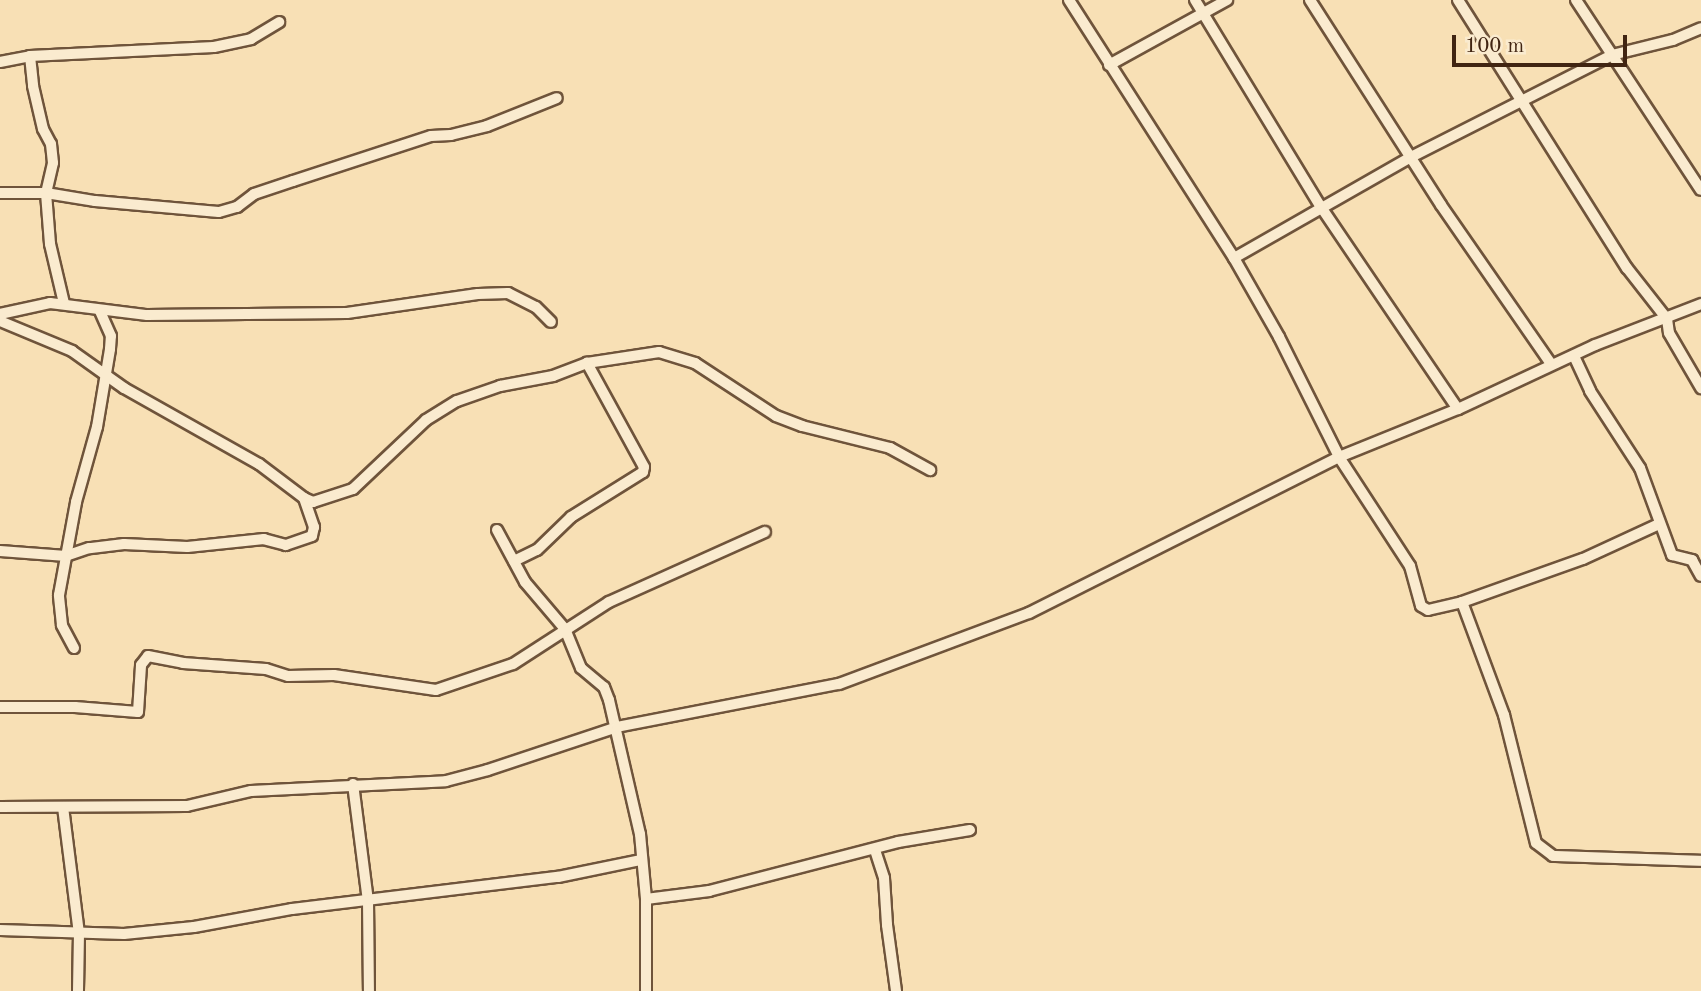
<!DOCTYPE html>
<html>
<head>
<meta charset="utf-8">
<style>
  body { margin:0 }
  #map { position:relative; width:1701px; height:991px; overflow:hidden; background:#f8e0b5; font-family:"Old Standard TT",serif }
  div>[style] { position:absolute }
  .roads { filter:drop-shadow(2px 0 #6f543b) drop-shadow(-2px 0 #6f543b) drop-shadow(0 2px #6f543b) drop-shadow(0 -2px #6f543b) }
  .minor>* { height:10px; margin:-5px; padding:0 5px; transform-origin:5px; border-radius:5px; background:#faebcf }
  span { translate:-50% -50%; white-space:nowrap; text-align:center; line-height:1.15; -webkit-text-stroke:5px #faebcf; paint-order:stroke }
  .scale { position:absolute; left:1452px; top:35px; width:175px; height:32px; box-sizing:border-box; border:4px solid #412512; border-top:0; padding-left:9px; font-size:21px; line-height:24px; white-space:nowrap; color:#412512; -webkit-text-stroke:5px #faebcf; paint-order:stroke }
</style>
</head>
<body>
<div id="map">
  <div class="roads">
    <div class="minor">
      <i style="left:1069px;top:0;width:306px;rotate:57.4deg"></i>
      <i style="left:1234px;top:258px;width:91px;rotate:60.3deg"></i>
      <i style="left:1279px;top:337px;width:134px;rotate:63.4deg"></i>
      <i style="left:1339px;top:457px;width:130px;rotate:56.9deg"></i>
      <i style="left:1410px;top:566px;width:41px;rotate:74.6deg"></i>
      <i style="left:1421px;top:606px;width:8px;rotate:30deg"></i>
      <i style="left:1428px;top:610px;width:35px;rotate:-13deg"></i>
      <i style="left:1462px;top:602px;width:128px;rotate:-19.6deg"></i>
      <i style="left:1583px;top:559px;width:84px;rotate:-24.7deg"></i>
      <i style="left:1195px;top:0;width:242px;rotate:58.7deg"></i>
      <i style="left:1321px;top:207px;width:244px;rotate:55.9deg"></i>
      <i style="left:1310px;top:0;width:243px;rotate:57.4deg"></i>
      <i style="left:1441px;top:205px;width:193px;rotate:55.3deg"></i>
      <i style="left:1458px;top:0;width:317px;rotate:57.8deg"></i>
      <i style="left:1627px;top:268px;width:65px;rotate:51.9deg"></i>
      <i style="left:1667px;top:319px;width:14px;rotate:82deg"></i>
      <i style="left:1669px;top:333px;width:64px;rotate:59.8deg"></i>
      <i style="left:1576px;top:0;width:227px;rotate:56.7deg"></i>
      <i style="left:30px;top:56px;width:30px;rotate:84deg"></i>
      <i style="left:33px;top:86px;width:44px;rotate:76.9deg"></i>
      <i style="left:43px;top:129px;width:17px;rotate:62deg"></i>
      <i style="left:51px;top:144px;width:19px;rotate:84deg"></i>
      <i style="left:53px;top:163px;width:31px;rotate:103deg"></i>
      <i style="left:46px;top:193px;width:51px;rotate:85.5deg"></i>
      <i style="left:50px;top:244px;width:61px;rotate:76.7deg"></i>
      <i style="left:0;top:62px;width:31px;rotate:-11deg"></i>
      <i style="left:30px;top:56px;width:184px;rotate:-2.8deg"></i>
      <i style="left:214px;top:47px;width:38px;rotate:-12deg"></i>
      <i style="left:251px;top:39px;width:33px;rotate:-31deg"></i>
      <i style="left:1109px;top:65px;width:135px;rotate:-28.8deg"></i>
      <i style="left:0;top:193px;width:46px"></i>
      <i style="left:46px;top:193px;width:50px;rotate:9.3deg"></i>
      <i style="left:95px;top:201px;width:124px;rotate:5.1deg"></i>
      <i style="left:219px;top:212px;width:19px;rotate:-16deg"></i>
      <i style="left:237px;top:207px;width:21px;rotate:-37deg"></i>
      <i style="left:254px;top:194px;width:41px;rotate:-18.4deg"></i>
      <i style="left:293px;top:181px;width:145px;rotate:-18.1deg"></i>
      <i style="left:431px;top:136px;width:20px;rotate:-3deg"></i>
      <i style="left:451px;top:135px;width:37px;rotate:-14deg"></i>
      <i style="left:487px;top:126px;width:75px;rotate:-21.8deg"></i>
      <i style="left:1234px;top:258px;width:204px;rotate:-29.7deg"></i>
      <i style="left:1411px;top:157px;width:225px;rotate:-26.9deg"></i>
      <i style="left:1612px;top:55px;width:63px;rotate:-13.8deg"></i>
      <i style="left:1673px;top:40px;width:30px;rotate:-23deg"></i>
      <i style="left:0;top:314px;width:51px;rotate:-12.4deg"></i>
      <i style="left:50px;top:303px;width:98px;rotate:7.1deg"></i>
      <i style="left:147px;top:315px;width:200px;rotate:-0.6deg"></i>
      <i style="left:347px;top:313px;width:132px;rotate:-8.3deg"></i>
      <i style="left:478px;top:294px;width:30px;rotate:-2deg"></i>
      <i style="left:508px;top:293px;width:31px;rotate:27deg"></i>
      <i style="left:536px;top:307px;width:21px;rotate:45deg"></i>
      <i style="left:0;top:321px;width:78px;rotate:22.6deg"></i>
      <i style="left:72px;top:351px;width:64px;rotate:35.4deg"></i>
      <i style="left:124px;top:388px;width:155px;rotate:29.4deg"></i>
      <i style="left:259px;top:464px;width:56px;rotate:37.1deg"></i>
      <i style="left:304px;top:498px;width:31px;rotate:71deg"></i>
      <i style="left:314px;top:527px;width:9px;rotate:103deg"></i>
      <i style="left:312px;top:536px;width:28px;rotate:161deg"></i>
      <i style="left:286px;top:545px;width:23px;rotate:-165deg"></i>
      <i style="left:264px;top:539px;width:77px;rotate:174.1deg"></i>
      <i style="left:187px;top:547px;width:63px;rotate:-177.3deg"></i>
      <i style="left:124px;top:544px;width:35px;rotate:173deg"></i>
      <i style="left:89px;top:548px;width:24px;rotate:161deg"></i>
      <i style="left:66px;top:556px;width:66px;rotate:-175.7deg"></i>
      <i style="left:1574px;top:356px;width:38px;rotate:65deg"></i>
      <i style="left:1590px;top:391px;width:92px;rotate:57deg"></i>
      <i style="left:1640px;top:468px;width:93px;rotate:69.8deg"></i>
      <i style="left:1672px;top:555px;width:21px;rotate:14deg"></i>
      <i style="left:1692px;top:560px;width:18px;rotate:61deg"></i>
      <i style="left:304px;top:498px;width:10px;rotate:24deg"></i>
      <i style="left:313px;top:502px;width:42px;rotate:-18deg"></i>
      <i style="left:353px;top:489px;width:100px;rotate:-43.4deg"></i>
      <i style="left:426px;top:420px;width:36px;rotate:-32deg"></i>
      <i style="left:457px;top:401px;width:46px;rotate:-19.2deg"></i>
      <i style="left:500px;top:386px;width:54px;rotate:-10.7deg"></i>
      <i style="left:553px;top:376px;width:36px;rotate:-21deg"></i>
      <i style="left:587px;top:363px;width:73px;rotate:-8.7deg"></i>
      <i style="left:659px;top:352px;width:38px;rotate:17deg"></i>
      <i style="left:695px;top:363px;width:97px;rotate:33.2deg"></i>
      <i style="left:776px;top:416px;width:28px;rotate:21deg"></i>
      <i style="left:802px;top:426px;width:91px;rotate:14deg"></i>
      <i style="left:890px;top:448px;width:46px;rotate:28.8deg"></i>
      <i style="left:497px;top:530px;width:59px;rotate:61.7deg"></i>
      <i style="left:525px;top:582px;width:62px;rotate:49.6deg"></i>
      <i style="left:565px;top:629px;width:42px;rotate:67.7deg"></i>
      <i style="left:581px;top:668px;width:30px;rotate:40deg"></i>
      <i style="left:604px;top:687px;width:14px;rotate:69deg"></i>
      <i style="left:609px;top:700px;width:138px;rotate:77deg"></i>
      <i style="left:640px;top:834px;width:65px;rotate:84.7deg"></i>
      <i style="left:646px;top:899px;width:92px;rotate:90deg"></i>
      <i style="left:514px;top:561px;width:25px;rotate:-26deg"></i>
      <i style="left:537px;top:550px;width:47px;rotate:-44.1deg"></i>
      <i style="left:571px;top:517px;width:85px;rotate:-32deg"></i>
      <i style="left:643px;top:472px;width:5px;rotate:-79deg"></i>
      <i style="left:644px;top:467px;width:119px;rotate:-118.7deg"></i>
      <i style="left:1462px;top:602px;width:121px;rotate:69.6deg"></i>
      <i style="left:1504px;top:715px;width:132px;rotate:76deg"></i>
      <i style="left:1536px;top:843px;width:21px;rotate:37deg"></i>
      <i style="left:1553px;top:856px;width:148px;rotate:1.9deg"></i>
      <i style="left:74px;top:648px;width:26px;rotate:-118deg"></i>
      <i style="left:62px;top:625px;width:30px;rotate:-96deg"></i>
      <i style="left:59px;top:595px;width:95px;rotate:-79.6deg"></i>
      <i style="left:76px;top:502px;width:78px;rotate:-74.4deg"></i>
      <i style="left:97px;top:427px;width:79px;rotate:-80.5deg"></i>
      <i style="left:110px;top:349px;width:13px;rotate:-86deg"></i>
      <i style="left:111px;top:336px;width:27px;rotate:-114deg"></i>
      <i style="left:0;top:707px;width:75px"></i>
      <i style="left:75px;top:707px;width:63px;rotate:4.5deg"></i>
      <i style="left:138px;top:712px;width:47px;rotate:-86.3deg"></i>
      <i style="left:141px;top:665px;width:11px;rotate:-52deg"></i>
      <i style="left:148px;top:656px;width:36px;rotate:11deg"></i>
      <i style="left:183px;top:663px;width:83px;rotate:4.1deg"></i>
      <i style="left:266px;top:669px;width:23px;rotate:18deg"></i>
      <i style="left:288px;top:676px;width:46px;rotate:-1.2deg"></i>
      <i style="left:334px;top:675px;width:103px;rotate:8.4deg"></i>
      <i style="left:436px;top:690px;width:81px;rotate:-18.7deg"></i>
      <i style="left:513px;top:664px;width:114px;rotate:-32.9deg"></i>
      <i style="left:609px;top:602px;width:171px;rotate:-24.2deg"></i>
      <i style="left:353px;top:784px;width:118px;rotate:82.7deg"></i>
      <i style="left:368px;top:901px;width:90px;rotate:89.4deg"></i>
      <i style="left:0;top:807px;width:187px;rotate:-0.3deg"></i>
      <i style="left:187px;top:806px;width:66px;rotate:-13.2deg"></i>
      <i style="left:251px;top:791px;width:195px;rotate:-2.9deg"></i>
      <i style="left:446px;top:781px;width:43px;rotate:-14.7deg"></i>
      <i style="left:488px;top:770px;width:136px;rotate:-18.4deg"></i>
      <i style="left:617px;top:727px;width:226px;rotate:-11deg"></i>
      <i style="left:839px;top:684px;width:203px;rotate:-20.5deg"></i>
      <i style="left:1029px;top:613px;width:347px;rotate:-26.7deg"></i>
      <i style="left:1339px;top:457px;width:128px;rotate:-22deg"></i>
      <i style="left:1458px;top:409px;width:151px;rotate:-25deg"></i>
      <i style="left:1595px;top:345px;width:114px;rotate:-21.1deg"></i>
      <i style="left:63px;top:807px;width:127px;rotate:82.8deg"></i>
      <i style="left:79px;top:933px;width:58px;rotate:91deg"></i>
      <i style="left:875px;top:850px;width:29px;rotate:72deg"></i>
      <i style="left:884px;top:878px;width:47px;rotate:86.3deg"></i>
      <i style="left:887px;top:925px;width:67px;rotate:82.2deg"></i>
      <i style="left:646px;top:899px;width:64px;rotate:-7.2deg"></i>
      <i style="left:709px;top:891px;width:195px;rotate:-14.5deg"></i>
      <i style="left:898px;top:842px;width:73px;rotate:-9.5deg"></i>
      <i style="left:0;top:930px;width:124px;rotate:1.8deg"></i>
      <i style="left:124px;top:934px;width:70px;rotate:-5.7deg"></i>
      <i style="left:194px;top:927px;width:100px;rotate:-10.4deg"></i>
      <i style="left:292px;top:909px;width:268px;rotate:-6.9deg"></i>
      <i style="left:558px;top:877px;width:85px;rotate:-11.6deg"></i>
    </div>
  </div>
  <div class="scale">100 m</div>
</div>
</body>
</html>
